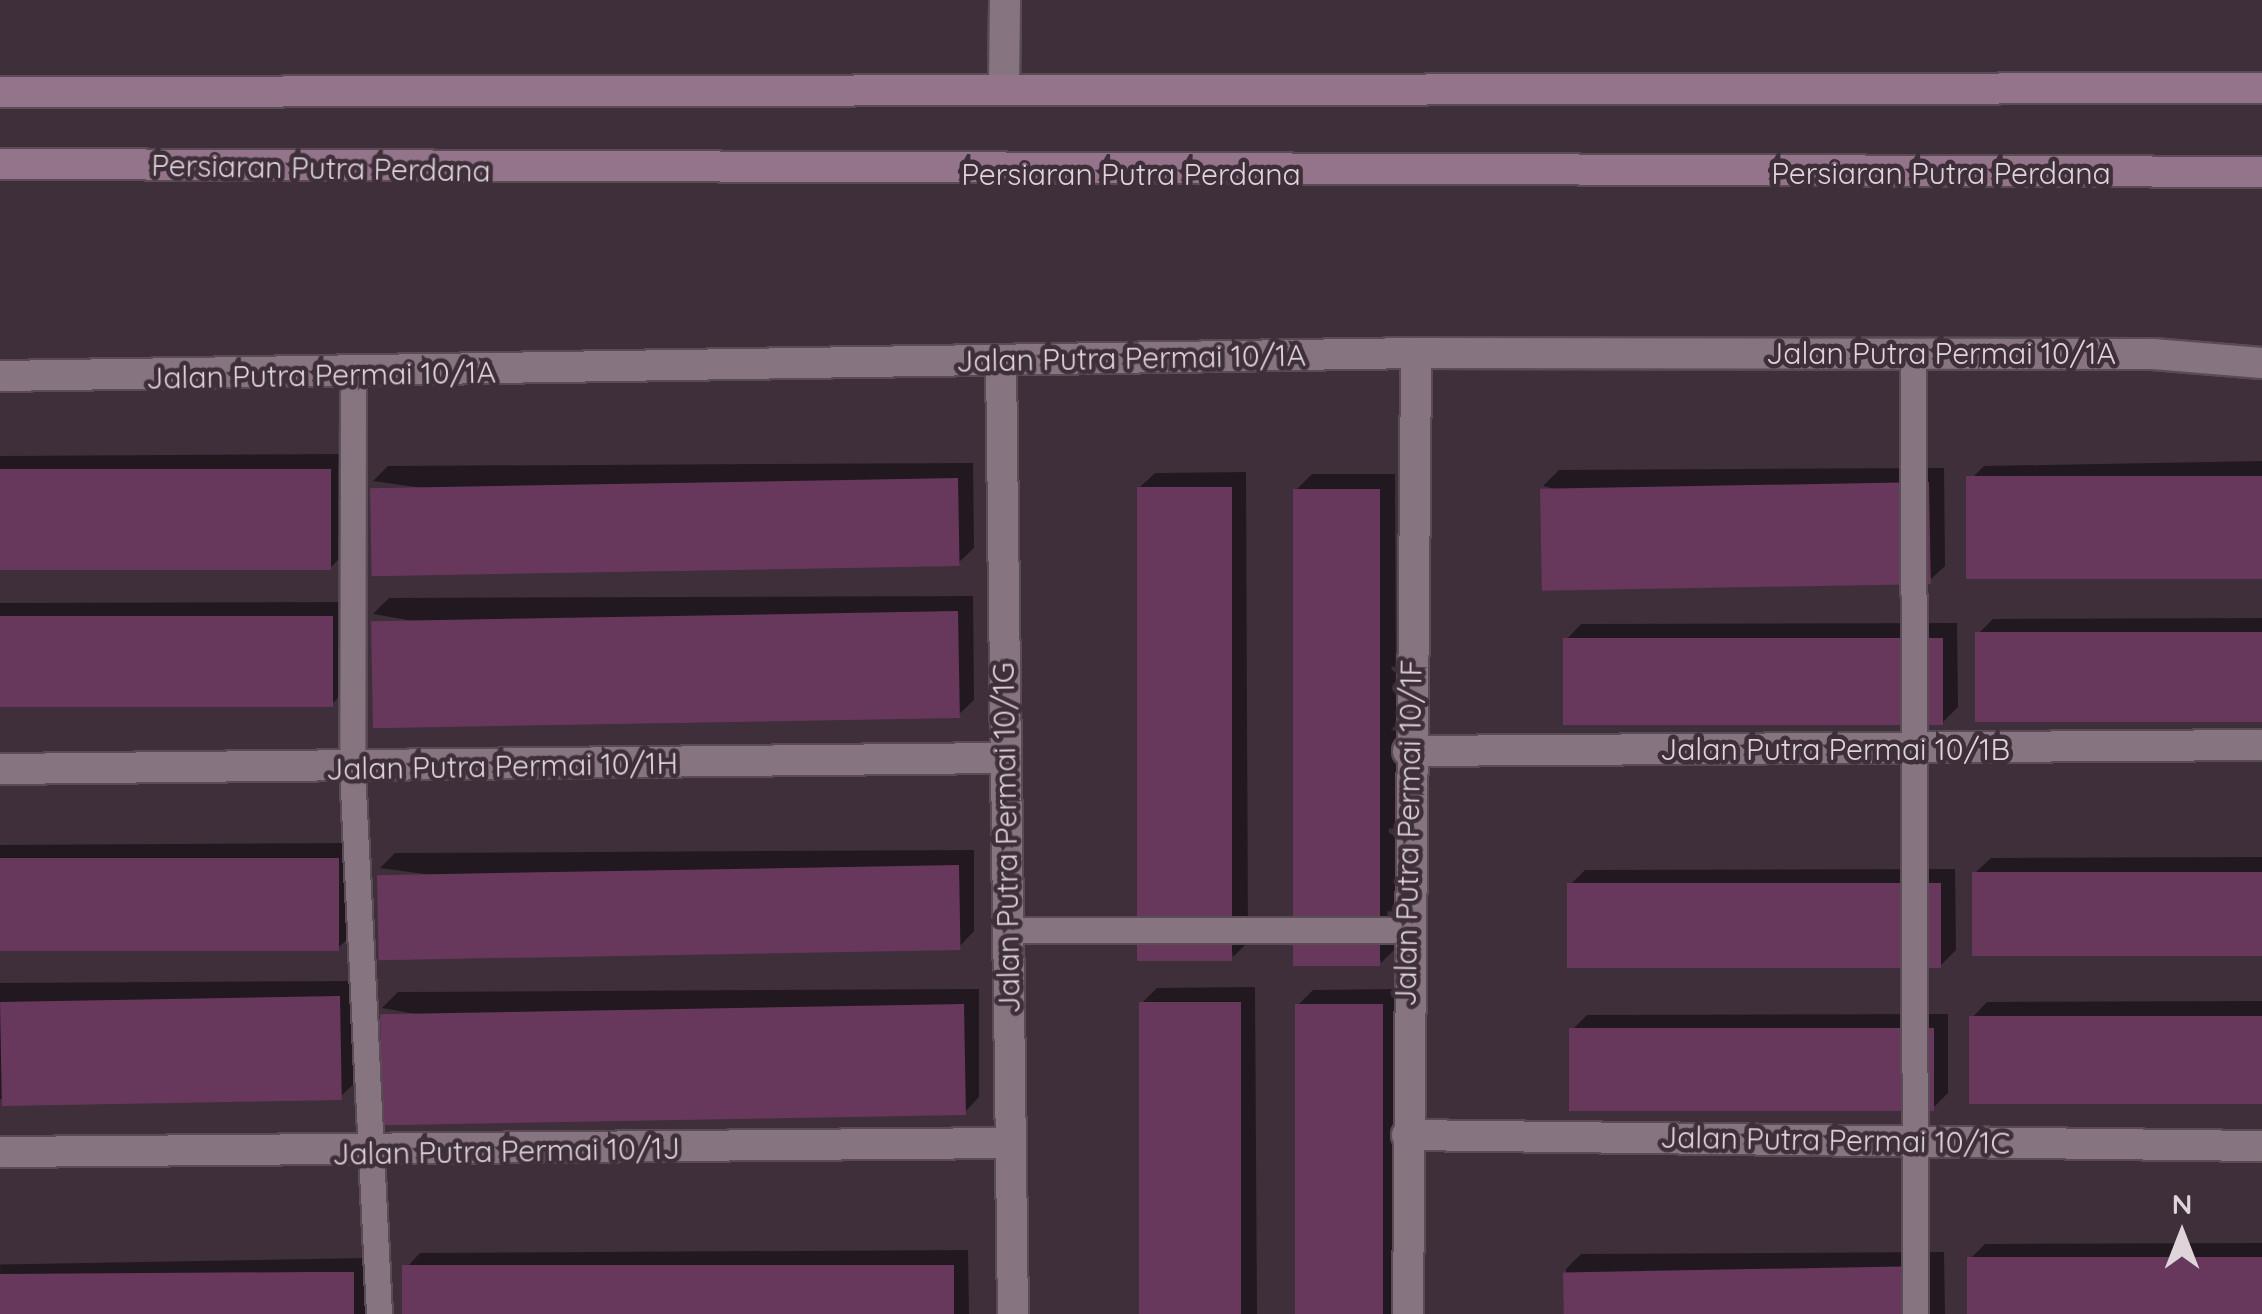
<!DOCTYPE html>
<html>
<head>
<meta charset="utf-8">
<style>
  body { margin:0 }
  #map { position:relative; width:2262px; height:1314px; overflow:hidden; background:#3f2f3a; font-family:Quicksand,sans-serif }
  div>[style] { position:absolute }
  .shadow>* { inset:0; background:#0007; transform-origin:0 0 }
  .building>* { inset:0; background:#68385c; transform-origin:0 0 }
  .roads { filter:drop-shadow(2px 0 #594c55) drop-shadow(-2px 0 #594c55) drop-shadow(0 2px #594c55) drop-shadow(0 -2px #594c55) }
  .lane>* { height:25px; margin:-12.5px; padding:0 12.5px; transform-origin:12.5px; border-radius:12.5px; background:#867481 }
  .street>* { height:30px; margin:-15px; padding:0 15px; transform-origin:15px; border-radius:15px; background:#867481 }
  .secondary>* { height:30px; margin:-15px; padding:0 15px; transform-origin:15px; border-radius:15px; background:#93748a }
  span { translate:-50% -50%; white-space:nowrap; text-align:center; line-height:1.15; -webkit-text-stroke:9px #3f2f3a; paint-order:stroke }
  .street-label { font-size:30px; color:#ded4da }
  .north { position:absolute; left:2132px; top:1184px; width:100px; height:100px; -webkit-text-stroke:8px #3f2f3a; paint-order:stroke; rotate:0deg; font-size:28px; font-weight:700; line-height:40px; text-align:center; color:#ded4da }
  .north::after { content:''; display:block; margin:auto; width:35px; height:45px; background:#ded4da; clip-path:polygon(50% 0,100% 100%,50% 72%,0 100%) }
</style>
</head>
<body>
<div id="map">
  <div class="shadow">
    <i style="clip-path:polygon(345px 454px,346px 552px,330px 568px,0 569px,0 456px)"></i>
    <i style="clip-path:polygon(2262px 461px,2262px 576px,1969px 481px,1984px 466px)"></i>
    <i style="clip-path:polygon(973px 463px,974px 548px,958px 563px,373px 481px,388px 466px)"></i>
    <i style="clip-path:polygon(1944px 468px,1945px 566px,1929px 581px,1543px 486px,1559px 470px)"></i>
    <i style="clip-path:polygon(1246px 472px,1248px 942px,1233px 957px,1139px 488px,1155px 473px)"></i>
    <i style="clip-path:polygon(1312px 474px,1395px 474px,1397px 947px,1381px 963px,1296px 490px)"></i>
    <i style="clip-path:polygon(973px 596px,974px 700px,958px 715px,373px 614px,389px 598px)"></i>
    <i style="clip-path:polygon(347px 602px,347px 688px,332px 704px,0 706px,0 603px)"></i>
    <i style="clip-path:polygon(2262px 618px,2262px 719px,1977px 635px,1993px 619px)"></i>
    <i style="clip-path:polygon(1957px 623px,1958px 707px,1942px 723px,1566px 640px,1581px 624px)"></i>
    <i style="clip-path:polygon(354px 843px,354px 933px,338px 948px,0 950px,0 845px)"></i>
    <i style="clip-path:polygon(974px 850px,974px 931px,959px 947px,380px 868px,395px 853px)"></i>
    <i style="clip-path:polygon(2262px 857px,2262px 952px,1975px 873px,1991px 858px)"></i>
    <i style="clip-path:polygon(1955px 869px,1956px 950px,1940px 966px,1569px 886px,1585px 870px)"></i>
    <i style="clip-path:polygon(355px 981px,356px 1082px,340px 1097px,0 1099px,0 983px)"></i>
    <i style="clip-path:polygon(1255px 987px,1257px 1314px,1143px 1314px,1141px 1004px,1157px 988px)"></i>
    <i style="clip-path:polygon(979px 989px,979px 1097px,964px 1113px,382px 1008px,398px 992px)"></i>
    <i style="clip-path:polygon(1398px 989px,1399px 1314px,1299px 1314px,1297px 1006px,1313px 990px)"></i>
    <i style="clip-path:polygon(2262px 1001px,2262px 1102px,1972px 1018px,1987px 1002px)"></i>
    <i style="clip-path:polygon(1948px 1014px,1948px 1093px,1933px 1108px,1571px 1031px,1587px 1015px)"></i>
    <i style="clip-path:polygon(2262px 1243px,2262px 1314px,1969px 1314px,1969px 1260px,1985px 1244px)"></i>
    <i style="clip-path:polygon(968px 1250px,969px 1314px,405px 1314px,405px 1269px,420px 1253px)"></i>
    <i style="clip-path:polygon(1944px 1252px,1945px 1314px,1566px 1314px,1566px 1269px,1581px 1254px)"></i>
    <i style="left:368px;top:1258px;width:56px;height:368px;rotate:89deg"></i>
  </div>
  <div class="building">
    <i style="left:331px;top:469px;width:101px;height:331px;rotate:90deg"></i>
    <i style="left:2262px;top:476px;width:103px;height:296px;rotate:90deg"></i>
    <i style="left:958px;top:478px;width:88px;height:588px;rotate:89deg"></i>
    <i style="left:1929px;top:482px;width:102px;height:389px;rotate:89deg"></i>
    <i style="left:1137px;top:487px;width:95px;height:474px"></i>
    <i style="left:1293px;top:489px;width:87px;height:477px"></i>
    <i style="left:958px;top:611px;width:107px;height:587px;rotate:89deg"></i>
    <i style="left:333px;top:616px;width:91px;height:333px;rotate:90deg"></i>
    <i style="left:2262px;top:632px;width:90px;height:287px;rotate:90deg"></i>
    <i style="left:1943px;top:638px;width:87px;height:380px;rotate:90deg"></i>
    <i style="left:339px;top:858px;width:93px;height:339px;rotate:90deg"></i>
    <i style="left:959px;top:865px;width:85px;height:582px;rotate:89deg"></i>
    <i style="left:1972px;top:872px;width:290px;height:84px"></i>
    <i style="left:1941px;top:883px;width:85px;height:374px;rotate:90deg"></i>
    <i style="left:340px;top:996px;width:104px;height:340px;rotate:89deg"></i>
    <i style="left:1241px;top:1002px;width:312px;height:102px;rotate:90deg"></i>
    <i style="left:964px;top:1004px;width:111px;height:584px;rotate:89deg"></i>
    <i style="left:1383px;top:1004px;width:310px;height:88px;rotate:90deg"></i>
    <i style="left:2262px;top:1016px;width:88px;height:293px;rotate:90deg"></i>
    <i style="left:1934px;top:1028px;width:83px;height:365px;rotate:90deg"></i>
    <i style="left:2262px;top:1257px;width:57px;height:295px;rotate:90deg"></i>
    <i style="left:954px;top:1265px;width:49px;height:552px;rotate:90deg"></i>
    <i style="left:1929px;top:1266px;width:48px;height:366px;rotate:89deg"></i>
    <i style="clip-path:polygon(313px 1272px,354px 1272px,354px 1314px,0 1314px,0 1274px)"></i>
  </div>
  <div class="roads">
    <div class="lane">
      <i style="left:1913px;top:351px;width:963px;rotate:89.88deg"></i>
      <i style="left:353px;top:377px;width:392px;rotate:90.1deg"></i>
      <i style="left:352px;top:769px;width:546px;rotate:87.16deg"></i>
      <i style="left:1008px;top:930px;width:398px"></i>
    </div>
    <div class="street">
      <i style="left:1004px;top:85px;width:85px;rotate:-89.3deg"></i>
      <i style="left:1001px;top:361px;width:953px;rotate:89.28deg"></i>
      <i style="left:0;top:376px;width:1416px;rotate:-0.93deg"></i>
      <i style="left:1416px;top:353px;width:737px;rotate:0.08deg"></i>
      <i style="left:2153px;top:354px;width:109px;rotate:4.7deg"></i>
      <i style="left:1408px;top:751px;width:854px;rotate:-0.4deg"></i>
      <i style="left:0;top:769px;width:1003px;rotate:-0.63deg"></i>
      <i style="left:1407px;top:1135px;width:855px;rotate:0.74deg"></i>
      <i style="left:0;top:1152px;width:1011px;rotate:-0.51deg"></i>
      <i style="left:1408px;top:1314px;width:961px;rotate:-89.52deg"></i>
    </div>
    <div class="secondary">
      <i style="left:0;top:92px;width:2262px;rotate:-0.1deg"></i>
      <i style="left:0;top:164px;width:2262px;rotate:0.2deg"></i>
    </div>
  </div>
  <div class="street-label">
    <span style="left:321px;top:168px;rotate:1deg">Persiaran Putra Perdana</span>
    <span style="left:1941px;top:173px">Persiaran Putra Perdana</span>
    <span style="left:1131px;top:174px">Persiaran Putra Perdana</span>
    <span style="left:1941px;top:353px">Jalan Putra Permai 10/1A</span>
    <span style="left:1131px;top:358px;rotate:-1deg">Jalan Putra Permai 10/1A</span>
    <span style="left:321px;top:375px;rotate:-1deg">Jalan Putra Permai 10/1A</span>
    <span style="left:1835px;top:749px">Jalan Putra Permai 10/1B</span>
    <span style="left:502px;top:766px;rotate:-1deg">Jalan Putra Permai 10/1H</span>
    <span style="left:1408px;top:833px;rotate:-89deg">Jalan Putra Permai 10/1F</span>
    <span style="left:1006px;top:838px;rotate:-91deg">Jalan Putra Permai 10/1G</span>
    <span style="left:1835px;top:1140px;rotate:1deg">Jalan Putra Permai 10/1C</span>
    <span style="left:506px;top:1151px;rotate:-1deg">Jalan Putra Permai 10/1J</span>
  </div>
  <div class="north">N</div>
</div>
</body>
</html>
